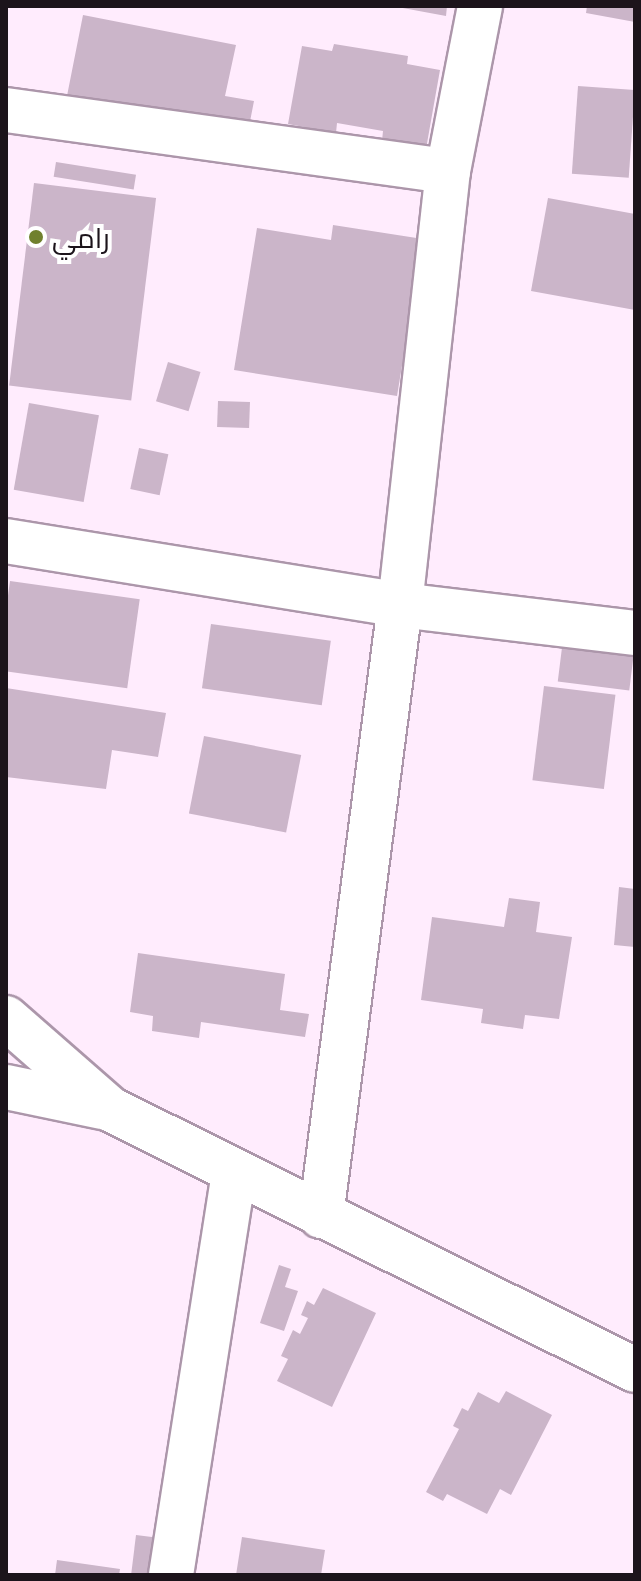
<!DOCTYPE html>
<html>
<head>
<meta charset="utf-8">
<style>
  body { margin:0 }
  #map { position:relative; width:641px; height:1581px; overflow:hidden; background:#ffecfd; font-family:"Exo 2",Cairo,sans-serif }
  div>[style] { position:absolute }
  .building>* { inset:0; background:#cbb5c9; transform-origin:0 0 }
  .roads { filter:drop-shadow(2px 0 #ac96aa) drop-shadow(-2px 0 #ac96aa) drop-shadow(0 2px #ac96aa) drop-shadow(0 -2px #ac96aa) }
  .minor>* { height:44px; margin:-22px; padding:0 22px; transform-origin:22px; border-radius:22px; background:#fff }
  .dots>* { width:22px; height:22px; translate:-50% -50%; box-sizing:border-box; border:4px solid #fff; border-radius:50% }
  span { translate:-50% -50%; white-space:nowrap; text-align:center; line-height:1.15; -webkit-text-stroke:8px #fff; paint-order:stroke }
  .poi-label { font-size:28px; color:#1c141b }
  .left { translate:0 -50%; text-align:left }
  .frame { position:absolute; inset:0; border:8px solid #1c141b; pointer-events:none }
</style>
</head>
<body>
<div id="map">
  <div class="building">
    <i style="clip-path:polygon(392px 6px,447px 6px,446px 16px)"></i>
    <i style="clip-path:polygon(587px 6px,635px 6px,635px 22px,586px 13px)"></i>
    <i style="clip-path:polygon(83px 15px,236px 45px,225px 96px,254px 101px,246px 142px,65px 106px)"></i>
    <i style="clip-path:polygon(334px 44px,408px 56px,407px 64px,440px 70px,426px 149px,382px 141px,383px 131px,337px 123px,336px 133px,288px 124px,302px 46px,332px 51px)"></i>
    <i style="left:578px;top:86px;width:57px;height:88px;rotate:4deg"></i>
    <i style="left:56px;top:162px;width:81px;height:15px;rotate:9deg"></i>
    <i style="left:34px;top:183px;width:123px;height:204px;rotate:7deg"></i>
    <i style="clip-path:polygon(548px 198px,635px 214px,635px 310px,531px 291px)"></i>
    <i style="clip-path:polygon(333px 225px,423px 239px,397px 396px,234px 370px,257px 228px,331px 240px)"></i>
    <i style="left:168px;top:362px;width:34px;height:41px;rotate:17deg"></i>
    <i style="left:218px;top:401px;width:32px;height:26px;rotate:2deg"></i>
    <i style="left:29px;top:403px;width:71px;height:88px;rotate:10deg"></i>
    <i style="left:139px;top:448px;width:30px;height:42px;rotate:12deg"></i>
    <i style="left:10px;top:581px;width:131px;height:90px;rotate:8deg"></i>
    <i style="left:211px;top:624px;width:121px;height:65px;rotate:8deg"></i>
    <i style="left:564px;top:631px;width:72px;height:51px;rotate:7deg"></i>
    <i style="left:544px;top:686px;width:72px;height:95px;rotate:7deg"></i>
    <i style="clip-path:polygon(6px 688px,166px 713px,158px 757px,112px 750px,106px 789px,6px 777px)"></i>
    <i style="left:204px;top:736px;width:99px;height:79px;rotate:11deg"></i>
    <i style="clip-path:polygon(619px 887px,635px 889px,635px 947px,614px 945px)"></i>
    <i style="clip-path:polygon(509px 898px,540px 902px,536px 932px,572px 937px,559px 1019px,525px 1015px,523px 1029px,481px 1023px,483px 1009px,421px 1000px,432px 917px,504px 927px)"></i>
    <i style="clip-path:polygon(138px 953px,285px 974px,280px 1010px,309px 1014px,305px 1037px,201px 1022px,199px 1038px,152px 1031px,153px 1016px,130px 1012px)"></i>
    <i style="clip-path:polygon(279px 1265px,291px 1269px,285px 1287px,298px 1291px,284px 1331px,260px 1323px)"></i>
    <i style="clip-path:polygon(323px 1288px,376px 1313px,332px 1407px,277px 1381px,288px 1359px,281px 1356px,293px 1330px,300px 1334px,308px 1318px,301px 1315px,307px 1301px,314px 1305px)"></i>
    <i style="clip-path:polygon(506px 1391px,552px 1415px,511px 1495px,500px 1489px,487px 1514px,447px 1494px,443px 1501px,426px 1492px,459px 1429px,453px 1426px,462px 1408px,468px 1411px,478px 1392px,499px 1403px)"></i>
    <i style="left:136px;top:1535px;width:26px;height:40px;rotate:7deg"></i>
    <i style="clip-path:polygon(242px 1537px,325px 1550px,321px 1575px,236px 1575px)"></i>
    <i style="clip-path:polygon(57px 1560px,120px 1569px,119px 1575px,55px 1575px)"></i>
  </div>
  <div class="roads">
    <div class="minor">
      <i style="left:6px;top:110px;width:446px;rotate:7.9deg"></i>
      <i style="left:6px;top:541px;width:399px;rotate:9.2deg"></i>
      <i style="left:400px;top:605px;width:237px;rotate:6.8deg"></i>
      <i style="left:6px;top:1018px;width:138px;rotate:41.2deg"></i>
      <i style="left:110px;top:1109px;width:586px;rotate:26.43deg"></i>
      <i style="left:6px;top:1087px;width:98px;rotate:11.8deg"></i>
      <i style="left:321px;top:1216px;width:616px;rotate:-82.63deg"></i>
      <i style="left:400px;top:605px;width:437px;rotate:-83.7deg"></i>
      <i style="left:448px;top:171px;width:168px;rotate:-79deg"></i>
      <i style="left:171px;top:1575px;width:406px;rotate:-81.1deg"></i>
    </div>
  </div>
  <div class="dots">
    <i style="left:36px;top:237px;background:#70802e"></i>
  </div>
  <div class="poi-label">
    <span class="left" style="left:52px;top:237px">رامي</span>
  </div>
  <div class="frame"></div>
</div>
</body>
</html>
